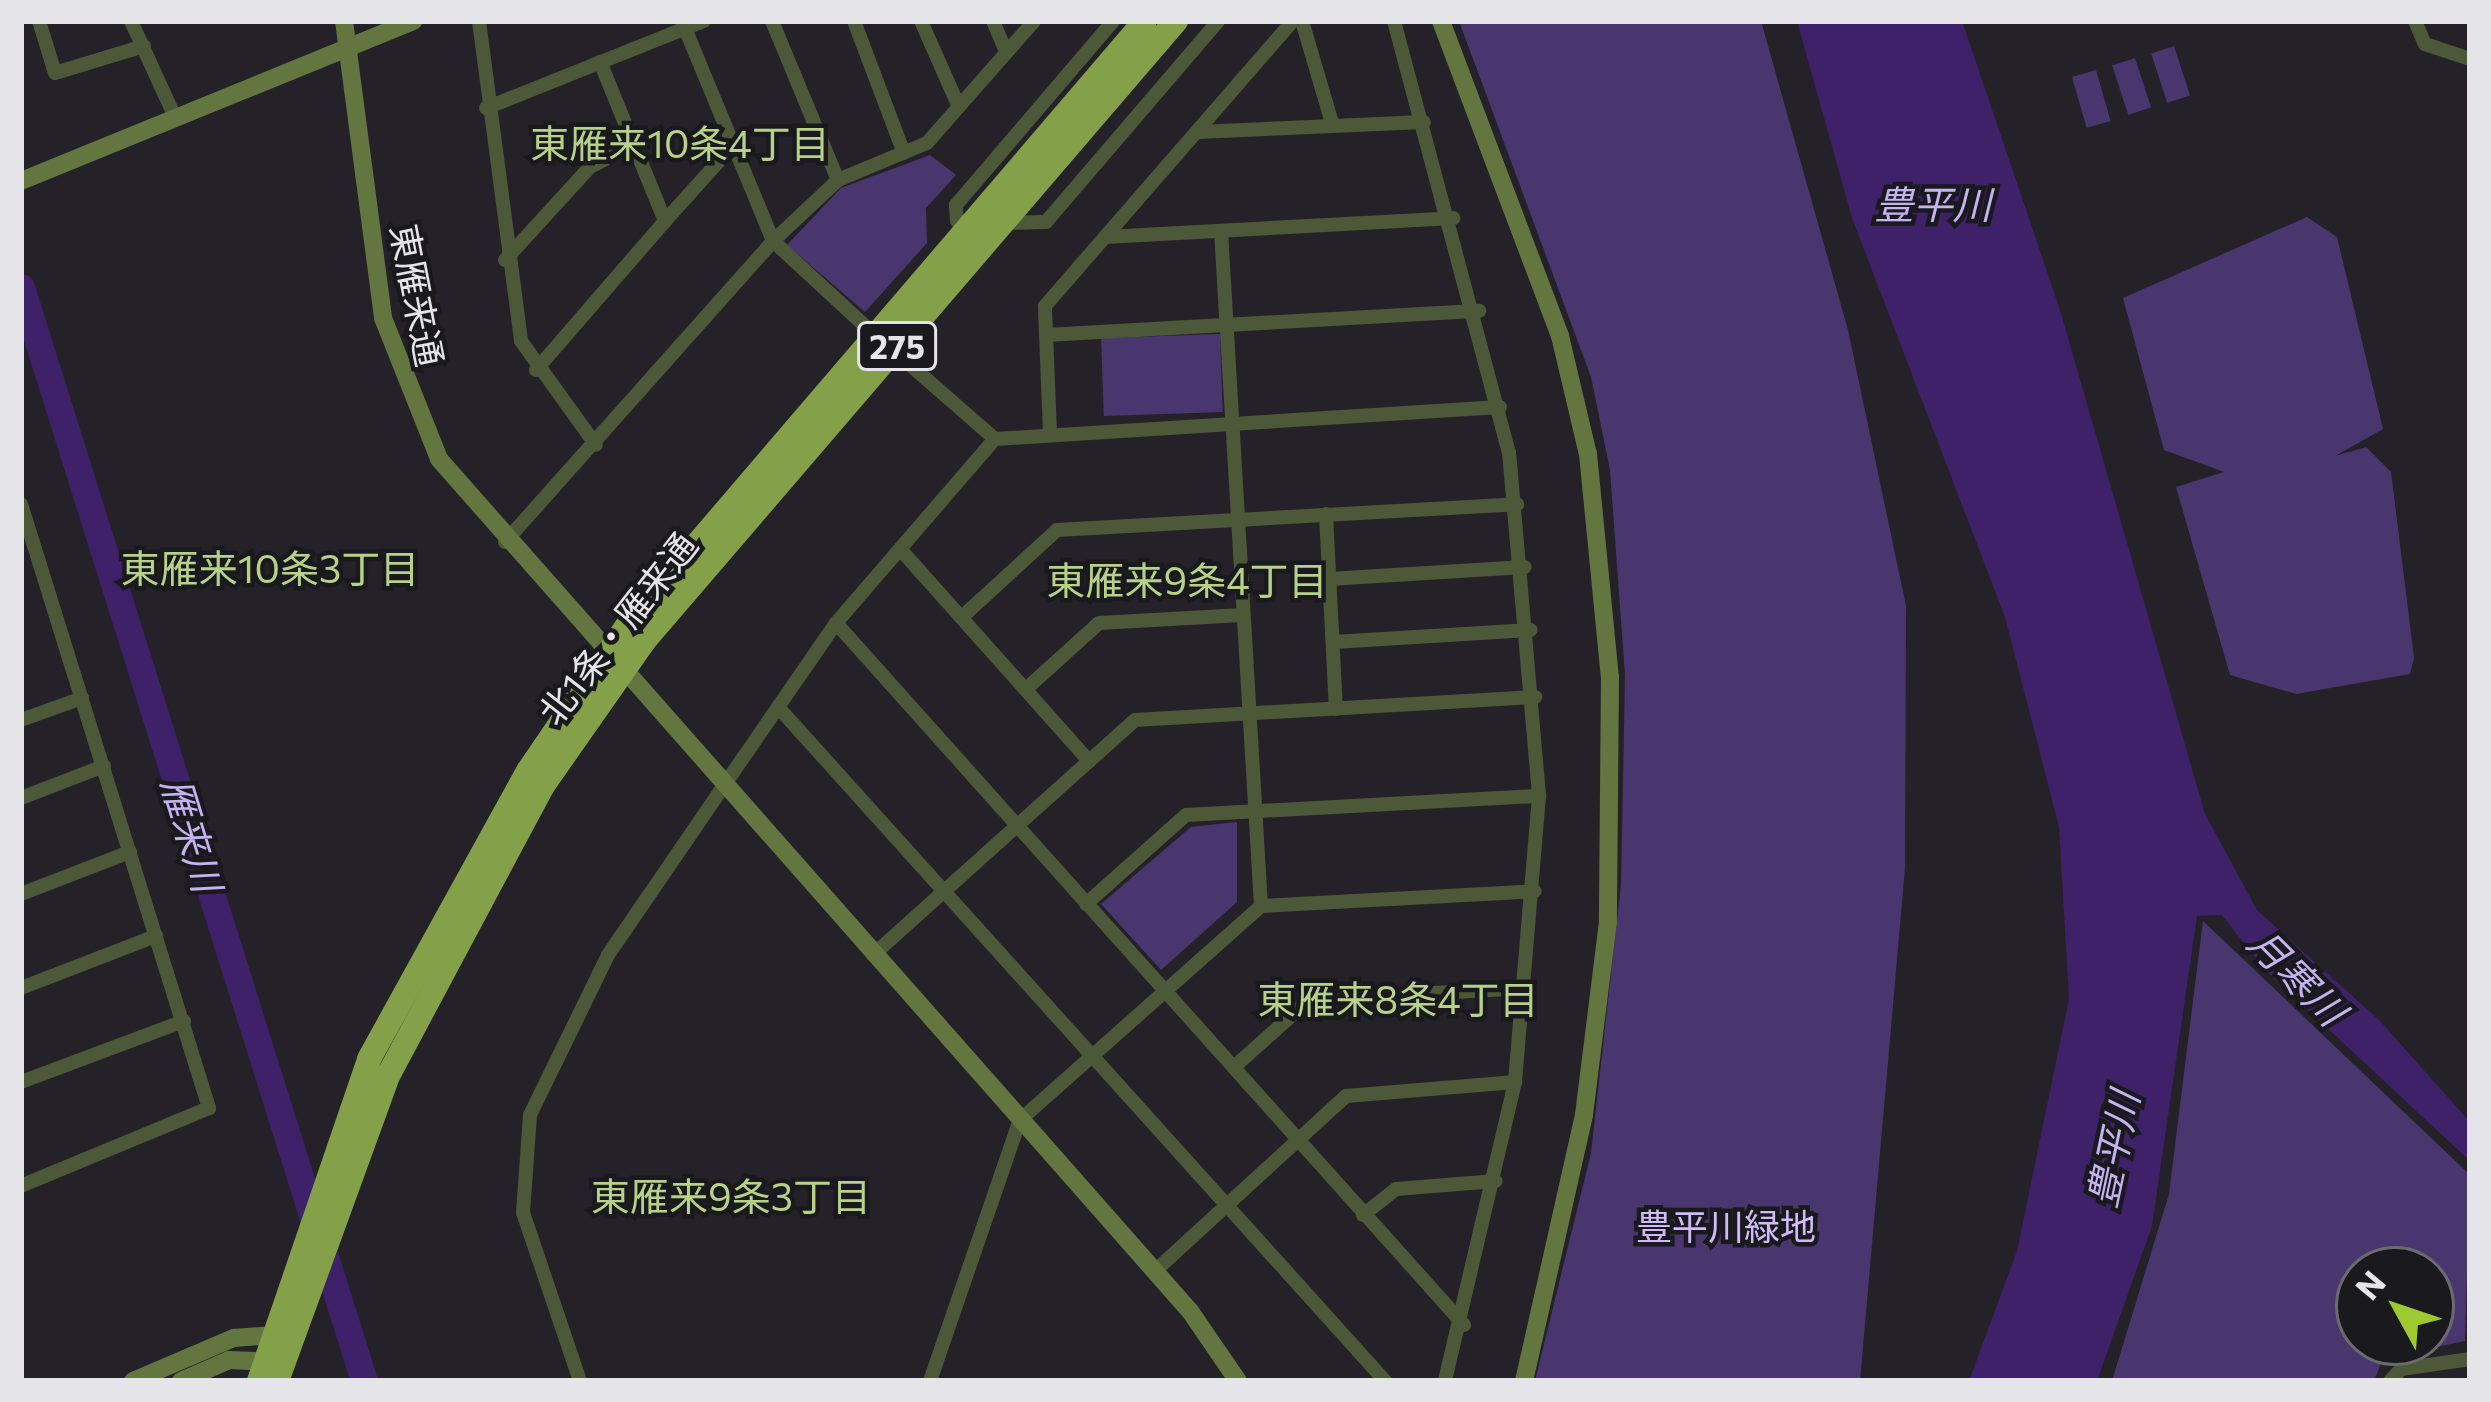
<!DOCTYPE html>
<html>
<head>
<meta charset="utf-8">
<style>
  body { margin:0 }
  #map { position:relative; width:2491px; height:1402px; overflow:hidden; background:#242228; font-family:Commissioner,"Noto Sans JP",sans-serif }
  div>[style] { position:absolute }
  .green>* { inset:0; background:#4a366e; transform-origin:0 0 }
  .water>* { inset:0; background:#3e2169 }
  .river>* { height:27px; margin:-13.5px; padding:0 13.5px; transform-origin:13.5px; border-radius:13.5px; background:#3e2169 }
  .street>* { height:14px; margin:-7px; padding:0 7px; transform-origin:7px; border-radius:7px; background:#4c5837 }
  .secondary>* { height:18px; margin:-9px; padding:0 9px; transform-origin:9px; border-radius:9px; background:#637640 }
  .highway>* { height:24px; margin:-12px; padding:0 12px; transform-origin:12px; border-radius:12px; background:#84a14a }
  span { translate:-50% -50%; white-space:nowrap; text-align:center; line-height:1.15; -webkit-text-stroke:9px #1a191e; paint-order:stroke }
  .shield-label span { padding:3px 9px; background:#1a191e; border:3px solid; border-radius:9px; -webkit-text-stroke-width:0 }
  .shield-label { font-size:33px; color:#e5e4e8; font-weight:700 }
  .street-label { font-size:36px; color:#e5e4e8 }
  .park-label { font-size:36px; color:#cfbbfa }
  .neighbourhood-label { font-size:39px; color:#b7d189 }
  .water-label { font-size:39px; color:#c5b2f0; font-style:italic }
  .frame { position:absolute; inset:0; border:24px solid #e5e4e8; pointer-events:none }
  .north { position:absolute; left:2335px; top:1246px; width:120px; height:120px; box-sizing:border-box; background:#1a191e; border:3px solid #6b6a6f; border-radius:50%; rotate:310deg; font-size:33px; font-weight:700; line-height:48px; text-align:center; color:#e5e4e8 }
  .north::after { content:''; display:block; margin:auto; width:42px; height:54px; background:#9eca2f; clip-path:polygon(50% 0,100% 100%,50% 72%,0 100%) }
</style>
</head>
<body>
<div id="map">
  <div class="green">
    <i style="clip-path:polygon(1459px 21px,1761px 21px,1848px 330px,1906px 606px,1905px 868px,1860px 1381px,1535px 1381px,1591px 1153px,1621px 885px,1625px 675px,1610px 470px,1591px 377px)"></i>
    <i style="left:2174px;top:46px;width:52px;height:24px;rotate:72deg"></i>
    <i style="left:2135px;top:58px;width:52px;height:24px;rotate:72deg"></i>
    <i style="left:2096px;top:70px;width:53px;height:25px;rotate:74deg"></i>
    <i style="clip-path:polygon(930px 155px,956px 175px,926px 208px,927px 243px,865px 312px,787px 245px,841px 188px)"></i>
    <i style="clip-path:polygon(2307px 217px,2337px 237px,2383px 429px,2335px 456px,2366px 447px,2391px 472px,2414px 658px,2410px 674px,2296px 694px,2230px 675px,2176px 487px,2224px 472px,2164px 450px,2123px 298px)"></i>
    <i style="left:1220px;top:334px;width:78px;height:119px;rotate:88deg"></i>
    <i style="clip-path:polygon(1237px 822px,1237px 902px,1161px 970px,1101px 904px,1191px 827px)"></i>
    <i style="clip-path:polygon(evenodd,2203px 921px,2470px 1175px,2465px 1341px,2383px 1358px,2374px 1381px,2112px 1381px,2169px 1194px,2203px 921px,2359px 1270px,2431px 1270px,2431px 1342px,2359px 1342px,2359px 1270px)"></i>
  </div>
  <div class="water">
    <i style="clip-path:polygon(1797px 21px,1962px 21px,2060px 310px,2205px 814px,2257px 910px,2380px 1021px,2470px 1122px,2470px 1161px,2265px 970px,2222px 915px,2197px 916px,2152px 1226px,2097px 1381px,1969px 1381px,2017px 1251px,2069px 999px,2059px 827px,2005px 617px,1852px 218px)"></i>
  </div>
  <div class="river">
    <i style="left:21px;top:287px;width:1147px;rotate:72.59deg"></i>
  </div>
  <div class="street">
    <i style="left:39px;top:21px;width:54px;rotate:72.9deg"></i>
    <i style="left:55px;top:73px;width:93px;rotate:-16.9deg"></i>
    <i style="left:131px;top:21px;width:106px;rotate:65.4deg"></i>
    <i style="left:479px;top:21px;width:323px;rotate:82.5deg"></i>
    <i style="left:521px;top:341px;width:128px;rotate:54.2deg"></i>
    <i style="left:682px;top:21px;width:238px;rotate:67.5deg"></i>
    <i style="left:773px;top:241px;width:139px;rotate:42.7deg"></i>
    <i style="left:772px;top:21px;width:172px;rotate:67.5deg"></i>
    <i style="left:854px;top:21px;width:141px;rotate:69.3deg"></i>
    <i style="left:921px;top:21px;width:92px;rotate:66.2deg"></i>
    <i style="left:993px;top:21px;width:34px;rotate:67deg"></i>
    <i style="left:1302px;top:21px;width:109px;rotate:73.6deg"></i>
    <i style="left:1394px;top:21px;width:446px;rotate:75.1deg"></i>
    <i style="left:1509px;top:452px;width:345px;rotate:85deg"></i>
    <i style="left:1539px;top:796px;width:287px;rotate:94.8deg"></i>
    <i style="left:1515px;top:1082px;width:307px;rotate:103.2deg"></i>
    <i style="left:2415px;top:21px;width:25px;rotate:67deg"></i>
    <i style="left:2425px;top:44px;width:47px;rotate:18.4deg"></i>
    <i style="left:486px;top:108px;width:235px;rotate:-21.8deg"></i>
    <i style="left:1197px;top:132px;width:227px;rotate:-2.5deg"></i>
    <i style="left:665px;top:221px;width:96px;rotate:-48deg"></i>
    <i style="left:1003px;top:223px;width:43px;rotate:-1.3deg"></i>
    <i style="left:1046px;top:222px;width:265px;rotate:-49.4deg"></i>
    <i style="left:975px;top:224px;width:18px;rotate:-171deg"></i>
    <i style="left:957px;top:221px;width:16px;rotate:-94deg"></i>
    <i style="left:956px;top:205px;width:242px;rotate:-49.5deg"></i>
    <i style="left:1221px;top:231px;width:676px;rotate:86.61deg"></i>
    <i style="left:1105px;top:237px;width:349px;rotate:-3.1deg"></i>
    <i style="left:505px;top:260px;width:126px;rotate:-47.6deg"></i>
    <i style="left:590px;top:167px;width:48px;rotate:-27.1deg"></i>
    <i style="left:1046px;top:335px;width:434px;rotate:-3.2deg"></i>
    <i style="left:893px;top:350px;width:135px;rotate:41.1deg"></i>
    <i style="left:536px;top:370px;width:197px;rotate:-49.1deg"></i>
    <i style="left:665px;top:221px;width:172px;rotate:-112.2deg"></i>
    <i style="left:1050px;top:433px;width:127px;rotate:-92.3deg"></i>
    <i style="left:1045px;top:306px;width:378px;rotate:-49deg"></i>
    <i style="left:21px;top:504px;width:633px;rotate:72.71deg"></i>
    <i style="left:209px;top:1108px;width:204px;rotate:157.5deg"></i>
    <i style="left:1326px;top:514px;width:195px;rotate:87.1deg"></i>
    <i style="left:505px;top:542px;width:403px;rotate:-48.3deg"></i>
    <i style="left:773px;top:241px;width:89px;rotate:-43.2deg"></i>
    <i style="left:838px;top:180px;width:96px;rotate:-22.6deg"></i>
    <i style="left:927px;top:143px;width:162px;rotate:-48.7deg"></i>
    <i style="left:901px;top:550px;width:283px;rotate:48.3deg"></i>
    <i style="left:1329px;top:579px;width:196px;rotate:-3.5deg"></i>
    <i style="left:962px;top:617px;width:129px;rotate:-42.5deg"></i>
    <i style="left:1057px;top:530px;width:461px;rotate:-3.2deg"></i>
    <i style="left:836px;top:623px;width:942px;rotate:48.18deg"></i>
    <i style="left:1333px;top:642px;width:198px;rotate:-3.5deg"></i>
    <i style="left:1026px;top:689px;width:98px;rotate:-42.1deg"></i>
    <i style="left:1099px;top:623px;width:144px;rotate:-3.2deg"></i>
    <i style="left:778px;top:707px;width:907px;rotate:47.99deg"></i>
    <i style="left:21px;top:720px;width:65px;rotate:-19.8deg"></i>
    <i style="left:21px;top:798px;width:89px;rotate:-21.1deg"></i>
    <i style="left:21px;top:894px;width:117px;rotate:-21.1deg"></i>
    <i style="left:1086px;top:904px;width:134px;rotate:-41.7deg"></i>
    <i style="left:1186px;top:815px;width:354px;rotate:-3.1deg"></i>
    <i style="left:873px;top:955px;width:352px;rotate:-41.9deg"></i>
    <i style="left:1135px;top:720px;width:401px;rotate:-3.3deg"></i>
    <i style="left:21px;top:988px;width:145px;rotate:-21.1deg"></i>
    <i style="left:1234px;top:1067px;width:101px;rotate:-41.8deg"></i>
    <i style="left:1309px;top:1000px;width:218px;rotate:-3.2deg"></i>
    <i style="left:21px;top:1082px;width:174px;rotate:-20.5deg"></i>
    <i style="left:1363px;top:1215px;width:42px;rotate:-38.2deg"></i>
    <i style="left:1396px;top:1189px;width:100px;rotate:-4.6deg"></i>
    <i style="left:1155px;top:1271px;width:259px;rotate:-42.5deg"></i>
    <i style="left:1346px;top:1096px;width:170px;rotate:-4.7deg"></i>
    <i style="left:580px;top:1381px;width:177px;rotate:-108.7deg"></i>
    <i style="left:523px;top:1213px;width:98px;rotate:-85.9deg"></i>
    <i style="left:530px;top:1115px;width:178px;rotate:-64deg"></i>
    <i style="left:608px;top:955px;width:223px;rotate:-55.6deg"></i>
    <i style="left:734px;top:771px;width:180px;rotate:-55.4deg"></i>
    <i style="left:836px;top:623px;width:243px;rotate:-49.2deg"></i>
    <i style="left:995px;top:439px;width:506px;rotate:-3.63deg"></i>
    <i style="left:930px;top:1381px;width:276px;rotate:-71deg"></i>
    <i style="left:1020px;top:1120px;width:322px;rotate:-41.6deg"></i>
    <i style="left:1261px;top:906px;width:274px;rotate:-3.1deg"></i>
    <i style="left:2390px;top:1381px;width:16px;rotate:-47deg"></i>
    <i style="left:2401px;top:1369px;width:70px;rotate:-8.2deg"></i>
  </div>
  <div class="secondary">
    <i style="left:344px;top:21px;width:300px;rotate:82.5deg"></i>
    <i style="left:383px;top:318px;width:152px;rotate:68.3deg"></i>
    <i style="left:439px;top:459px;width:1136px;rotate:48.61deg"></i>
    <i style="left:1190px;top:1311px;width:85px;rotate:55.6deg"></i>
    <i style="left:1441px;top:21px;width:337px;rotate:69.3deg"></i>
    <i style="left:1560px;top:336px;width:121px;rotate:76.7deg"></i>
    <i style="left:1588px;top:454px;width:224px;rotate:84.4deg"></i>
    <i style="left:1610px;top:677px;width:245px;rotate:90.5deg"></i>
    <i style="left:1608px;top:922px;width:194px;rotate:97.1deg"></i>
    <i style="left:1584px;top:1115px;width:273px;rotate:102.7deg"></i>
    <i style="left:21px;top:181px;width:424px;rotate:-22.2deg"></i>
    <i style="left:133px;top:1381px;width:110px;rotate:-23.1deg"></i>
    <i style="left:234px;top:1338px;width:52px;rotate:-4.4deg"></i>
    <i style="left:181px;top:1381px;width:52px;rotate:-23.6deg"></i>
    <i style="left:229px;top:1360px;width:48px;rotate:2.4deg"></i>
  </div>
  <div class="highway">
    <i style="left:259px;top:1381px;width:340px;rotate:-71.1deg"></i>
    <i style="left:369px;top:1059px;width:329px;rotate:-61.1deg"></i>
    <i style="left:528px;top:771px;width:176px;rotate:-55.7deg"></i>
    <i style="left:627px;top:626px;width:796px;rotate:-49.43deg"></i>
    <i style="left:277px;top:1381px;width:327px;rotate:-70deg"></i>
    <i style="left:389px;top:1074px;width:325px;rotate:-61.9deg"></i>
    <i style="left:542px;top:787px;width:179px;rotate:-55deg"></i>
    <i style="left:645px;top:640px;width:816px;rotate:-49.38deg"></i>
  </div>
  <div class="shield-label">
    <span style="left:897px;top:346px">275</span>
  </div>
  <div class="street-label">
    <span style="left:418px;top:295px;rotate:79deg">東雁来通</span>
    <span style="left:617px;top:628px;rotate:-52deg">北1条・雁来通</span>
  </div>
  <div class="park-label">
    <span style="left:1726px;top:1226px">豊平川緑地</span>
  </div>
  <div class="neighbourhood-label">
    <span style="left:680px;top:142px">東雁来10条4丁目</span>
    <span style="left:270px;top:567px">東雁来10条3丁目</span>
    <span style="left:1187px;top:579px">東雁来9条4丁目</span>
    <span style="left:1398px;top:998px">東雁来8条4丁目</span>
    <span style="left:731px;top:1195px">東雁来9条3丁目</span>
  </div>
  <div class="water-label">
    <span style="left:1933px;top:203px">豊平川</span>
    <span style="left:193px;top:834px;rotate:73deg">雁来川</span>
    <span style="left:2298px;top:976px;rotate:45deg">月寒川</span>
    <span style="left:2112px;top:1149px;rotate:-78deg">豊平川</span>
  </div>
  <div class="frame"></div>
  <div class="north">N</div>
</div>
</body>
</html>
